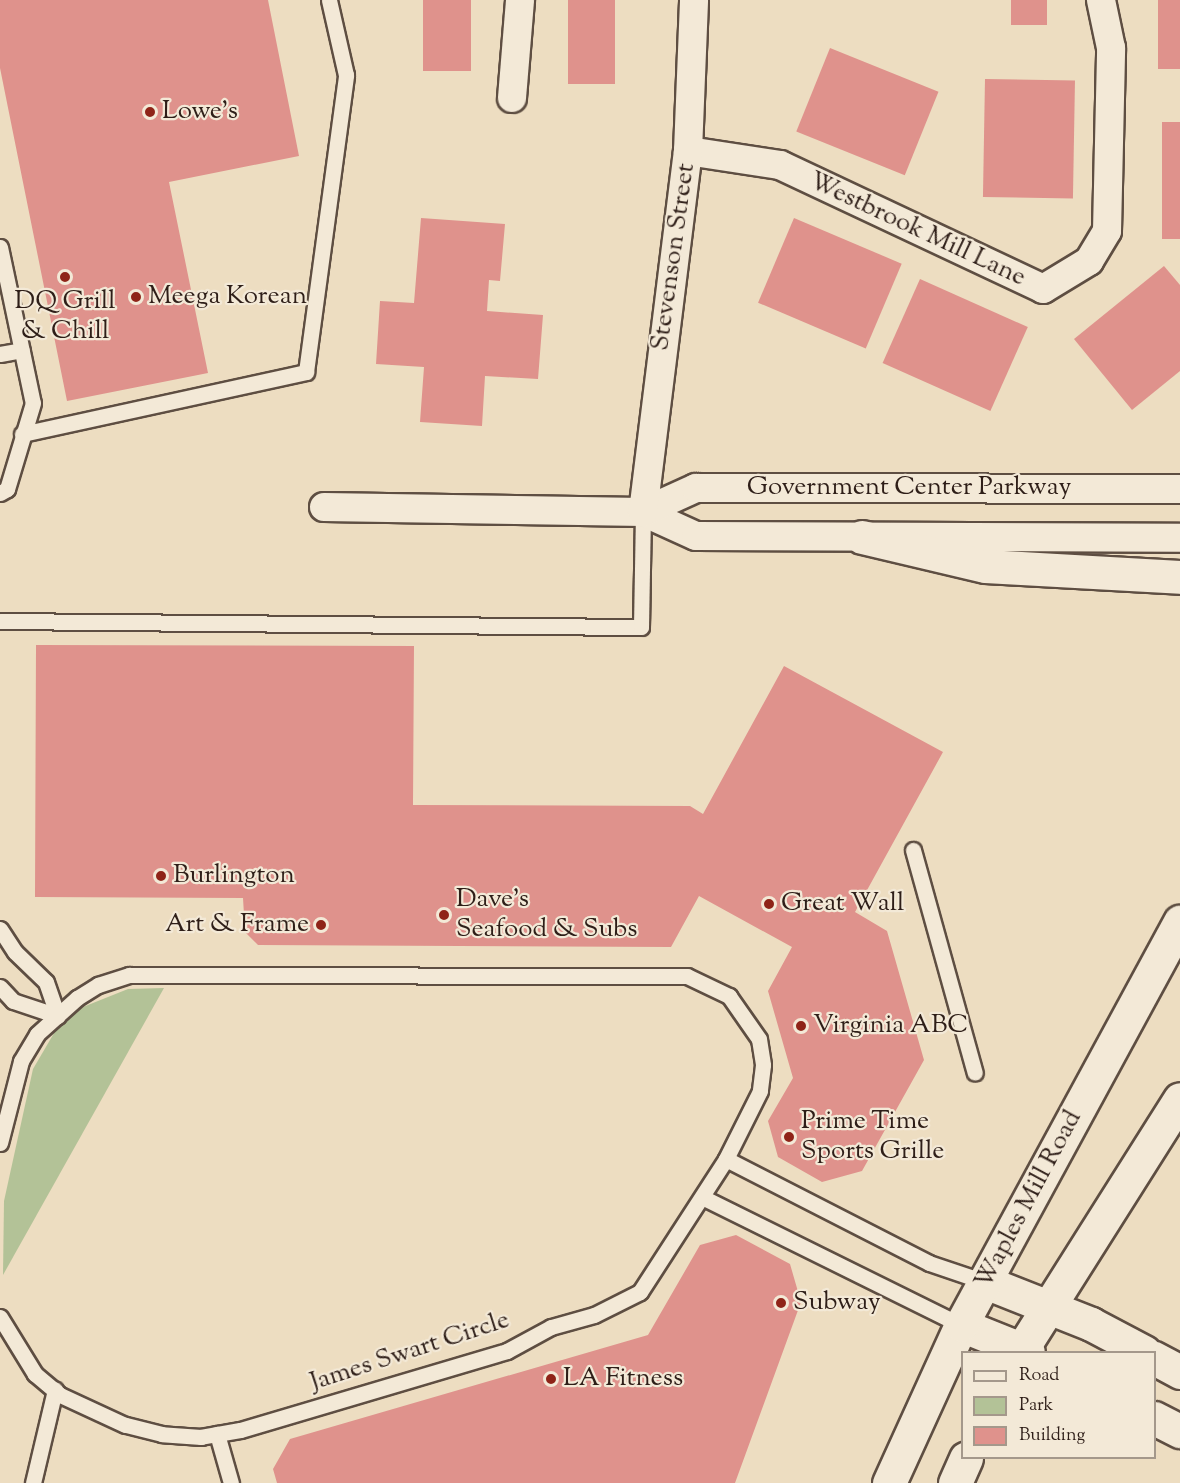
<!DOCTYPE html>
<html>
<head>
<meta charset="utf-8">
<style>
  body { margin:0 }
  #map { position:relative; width:1180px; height:1483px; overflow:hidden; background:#edddc1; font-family:"Sorts Mill Goudy",serif }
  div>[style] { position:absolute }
  .green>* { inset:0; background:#b3c297 }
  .building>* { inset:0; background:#df928c; transform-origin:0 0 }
  .roads { filter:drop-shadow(2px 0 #5e4e42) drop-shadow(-2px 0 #5e4e42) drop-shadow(0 2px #5e4e42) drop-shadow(0 -2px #5e4e42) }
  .service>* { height:15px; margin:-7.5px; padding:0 7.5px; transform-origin:7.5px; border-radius:7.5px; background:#f3e9d7 }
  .minor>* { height:28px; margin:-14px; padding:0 14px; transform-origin:14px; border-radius:14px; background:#f3e9d7 }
  .tertiary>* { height:33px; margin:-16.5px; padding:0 16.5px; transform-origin:16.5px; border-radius:16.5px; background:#f3e9d7 }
  .secondary>* { height:33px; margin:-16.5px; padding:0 16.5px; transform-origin:16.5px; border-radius:16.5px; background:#f3e9d7 }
  .dots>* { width:16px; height:16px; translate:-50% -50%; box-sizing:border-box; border:3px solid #f3e9d7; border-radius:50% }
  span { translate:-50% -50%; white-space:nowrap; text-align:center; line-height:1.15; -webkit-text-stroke:4.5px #f3e9d7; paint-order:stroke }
  .poi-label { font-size:26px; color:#2e1e18 }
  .left { translate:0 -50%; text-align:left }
  .right { translate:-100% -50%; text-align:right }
  .street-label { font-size:26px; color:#2e1e18 }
  .legend { position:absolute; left:961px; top:1351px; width:195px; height:108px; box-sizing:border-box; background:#f3e9d7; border:2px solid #a4988b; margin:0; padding:8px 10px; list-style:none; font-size:18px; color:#2e1e18 }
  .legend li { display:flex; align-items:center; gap:12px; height:30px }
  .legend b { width:30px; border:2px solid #a4988b }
</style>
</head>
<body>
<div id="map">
  <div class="green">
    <i style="clip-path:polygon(164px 988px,3px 1275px,4px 1201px,33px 1069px,57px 1028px,83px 1007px,128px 989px)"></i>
  </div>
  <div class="building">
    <i style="clip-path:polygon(0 0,268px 0,299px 156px,169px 182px,208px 373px,67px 401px,0 68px)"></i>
    <i style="left:423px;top:0;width:48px;height:71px"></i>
    <i style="left:568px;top:0;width:47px;height:84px"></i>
    <i style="left:1011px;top:0;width:36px;height:25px"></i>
    <i style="left:1158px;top:0;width:22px;height:69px"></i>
    <i style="left:830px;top:48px;width:117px;height:90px;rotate:22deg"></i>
    <i style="left:985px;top:79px;width:90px;height:118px;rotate:1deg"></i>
    <i style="left:1162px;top:122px;width:18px;height:117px"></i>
    <i style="clip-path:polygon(421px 218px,505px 224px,500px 281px,489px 280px,487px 311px,543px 315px,538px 379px,485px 376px,482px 426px,420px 422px,424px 367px,376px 364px,380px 301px,414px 303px)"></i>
    <i style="left:794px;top:218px;width:117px;height:92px;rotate:23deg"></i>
    <i style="clip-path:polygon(1164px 266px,1180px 285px,1180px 371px,1132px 410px,1074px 339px)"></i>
    <i style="left:920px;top:279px;width:118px;height:92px;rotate:24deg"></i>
    <i style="clip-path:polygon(36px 645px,414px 646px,413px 805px,690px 806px,703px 814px,784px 666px,943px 752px,855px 912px,887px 931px,924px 1060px,862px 1171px,822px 1182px,778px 1157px,768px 1121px,793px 1078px,768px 991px,792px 947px,699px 896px,671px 947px,258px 945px,245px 932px,243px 898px,35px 897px)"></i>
    <i style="clip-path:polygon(736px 1235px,790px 1264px,801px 1302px,735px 1483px,277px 1483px,273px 1469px,290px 1439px,648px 1335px,700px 1245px)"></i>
  </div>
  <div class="roads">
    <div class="service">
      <i style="left:0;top:247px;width:159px;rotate:78.1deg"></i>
      <i style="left:33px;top:403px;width:90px;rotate:106.8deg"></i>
      <i style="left:7px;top:489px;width:8px;rotate:150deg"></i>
      <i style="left:0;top:354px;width:22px;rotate:-10deg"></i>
      <i style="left:22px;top:434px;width:291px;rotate:-12.3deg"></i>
      <i style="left:306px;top:372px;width:300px;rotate:-82.3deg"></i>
      <i style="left:346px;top:75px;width:77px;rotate:-102.8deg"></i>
      <i style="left:0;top:621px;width:641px;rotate:0.54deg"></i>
      <i style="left:641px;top:627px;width:115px;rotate:-89deg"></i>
      <i style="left:913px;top:850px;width:231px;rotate:74.5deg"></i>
      <i style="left:0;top:929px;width:27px;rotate:57deg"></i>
      <i style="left:15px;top:952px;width:43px;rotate:44.1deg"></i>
      <i style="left:46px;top:982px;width:36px;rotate:71deg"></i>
      <i style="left:0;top:987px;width:19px;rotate:47deg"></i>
      <i style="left:13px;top:1001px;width:47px;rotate:18.4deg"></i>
      <i style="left:0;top:1143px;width:85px;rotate:-75.6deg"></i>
      <i style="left:21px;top:1061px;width:31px;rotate:-59deg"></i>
      <i style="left:37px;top:1034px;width:54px;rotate:-42deg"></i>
      <i style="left:77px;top:998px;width:25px;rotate:-32deg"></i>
      <i style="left:98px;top:985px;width:33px;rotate:-18deg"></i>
      <i style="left:129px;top:975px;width:558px;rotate:0.1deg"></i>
      <i style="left:687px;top:976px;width:47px;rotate:25.5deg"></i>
      <i style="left:729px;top:996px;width:52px;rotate:55.1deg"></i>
      <i style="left:759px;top:1039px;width:26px;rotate:81deg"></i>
      <i style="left:763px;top:1065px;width:26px;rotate:97deg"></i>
      <i style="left:760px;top:1091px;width:76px;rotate:116.6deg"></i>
      <i style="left:726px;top:1159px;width:158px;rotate:122.9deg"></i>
      <i style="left:640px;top:1292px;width:51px;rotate:153.4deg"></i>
      <i style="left:594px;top:1315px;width:45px;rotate:164.4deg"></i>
      <i style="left:551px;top:1327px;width:50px;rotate:151.4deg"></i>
      <i style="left:507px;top:1351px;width:278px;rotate:163.5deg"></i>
      <i style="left:240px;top:1430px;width:40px;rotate:170deg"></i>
      <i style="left:201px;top:1437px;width:39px;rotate:-176deg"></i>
      <i style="left:162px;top:1434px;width:38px;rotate:-166deg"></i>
      <i style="left:125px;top:1425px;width:72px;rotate:-155.2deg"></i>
      <i style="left:60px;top:1395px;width:33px;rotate:-140deg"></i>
      <i style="left:35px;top:1374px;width:67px;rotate:-121.6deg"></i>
      <i style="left:726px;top:1159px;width:228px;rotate:27.1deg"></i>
      <i style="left:929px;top:1263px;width:59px;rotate:18.7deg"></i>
      <i style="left:704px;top:1198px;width:287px;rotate:26.3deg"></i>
      <i style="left:217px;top:1434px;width:51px;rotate:74.1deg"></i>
      <i style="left:33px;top:1483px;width:96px;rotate:-76.7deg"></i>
    </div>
    <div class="minor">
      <i style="left:512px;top:98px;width:98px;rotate:-85.3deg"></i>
      <i style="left:688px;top:151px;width:93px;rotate:8.7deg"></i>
      <i style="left:780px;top:165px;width:291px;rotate:25.2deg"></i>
      <i style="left:1043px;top:289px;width:54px;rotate:-31.3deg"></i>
      <i style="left:1089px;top:261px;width:35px;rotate:-59deg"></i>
      <i style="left:1107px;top:231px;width:183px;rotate:-88.7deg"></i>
      <i style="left:1111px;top:48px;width:49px;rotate:-101.8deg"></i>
      <i style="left:324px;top:507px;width:319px;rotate:0.9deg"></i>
      <i style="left:643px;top:512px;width:58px;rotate:24.4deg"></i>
      <i style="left:696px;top:536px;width:484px;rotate:0.2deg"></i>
      <i style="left:643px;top:512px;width:58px;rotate:-24.4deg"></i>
      <i style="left:696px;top:488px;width:484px;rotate:0.1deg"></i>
      <i style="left:643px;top:512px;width:364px;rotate:-82.9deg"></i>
      <i style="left:688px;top:151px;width:151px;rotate:-87.7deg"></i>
    </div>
    <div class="tertiary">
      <i style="left:985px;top:1282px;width:114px;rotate:21.6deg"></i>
      <i style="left:1091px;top:1324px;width:60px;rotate:27.8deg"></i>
      <i style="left:961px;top:1325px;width:72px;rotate:21.9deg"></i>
      <i style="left:1154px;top:1358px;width:30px;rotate:28deg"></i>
      <i style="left:1154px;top:1418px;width:29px;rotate:27deg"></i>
    </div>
    <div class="secondary">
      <i style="left:862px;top:537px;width:126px;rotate:13.3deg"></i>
      <i style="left:985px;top:566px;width:195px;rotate:3.2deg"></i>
      <i style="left:1020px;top:1352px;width:299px;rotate:-57.7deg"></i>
      <i style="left:889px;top:1483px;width:174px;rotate:-65.5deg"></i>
      <i style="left:961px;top:1325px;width:459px;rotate:-61.5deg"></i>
      <i style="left:955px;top:1483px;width:27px;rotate:-66deg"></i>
    </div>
  </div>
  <div class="dots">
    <i style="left:150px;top:112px;background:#8f2418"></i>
    <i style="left:65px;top:277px;background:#8f2418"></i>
    <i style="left:136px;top:297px;background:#8f2418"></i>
    <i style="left:161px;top:876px;background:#8f2418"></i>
    <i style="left:769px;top:904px;background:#8f2418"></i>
    <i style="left:444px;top:915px;background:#8f2418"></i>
    <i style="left:321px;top:925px;background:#8f2418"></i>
    <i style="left:801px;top:1026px;background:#8f2418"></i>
    <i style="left:789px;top:1137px;background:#8f2418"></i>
    <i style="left:781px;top:1303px;background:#8f2418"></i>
    <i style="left:551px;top:1379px;background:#8f2418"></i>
  </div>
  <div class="poi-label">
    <span class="left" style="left:162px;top:112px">Lowe's</span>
    <span class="left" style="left:148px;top:297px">Meega Korean</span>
    <span style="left:65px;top:317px">DQ Grill<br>&amp; Chill</span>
    <span class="left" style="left:173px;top:876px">Burlington</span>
    <span class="left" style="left:456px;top:915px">Dave's<br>Seafood &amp; Subs</span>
    <span class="left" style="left:781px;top:904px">Great Wall</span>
    <span class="right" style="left:309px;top:925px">Art &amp; Frame</span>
    <span class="left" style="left:813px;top:1026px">Virginia ABC</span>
    <span class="left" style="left:801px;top:1137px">Prime Time<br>Sports Grille</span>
    <span class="left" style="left:793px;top:1303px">Subway</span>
    <span class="left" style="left:563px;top:1379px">LA Fitness</span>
  </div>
  <div class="street-label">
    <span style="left:917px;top:230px;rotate:25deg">Westbrook Mill Lane</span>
    <span style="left:674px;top:257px;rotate:-82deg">Stevenson Street</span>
    <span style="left:909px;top:488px">Government Center Parkway</span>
    <span style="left:1029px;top:1200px;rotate:-62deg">Waples Mill Road</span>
    <span style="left:410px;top:1352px;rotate:-18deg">James Swart Circle</span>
  </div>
  <ul class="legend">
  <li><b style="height:8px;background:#f3e9d7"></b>Road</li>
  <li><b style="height:16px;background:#b3c297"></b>Park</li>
  <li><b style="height:16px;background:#df928c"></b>Building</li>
  </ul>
</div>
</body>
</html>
